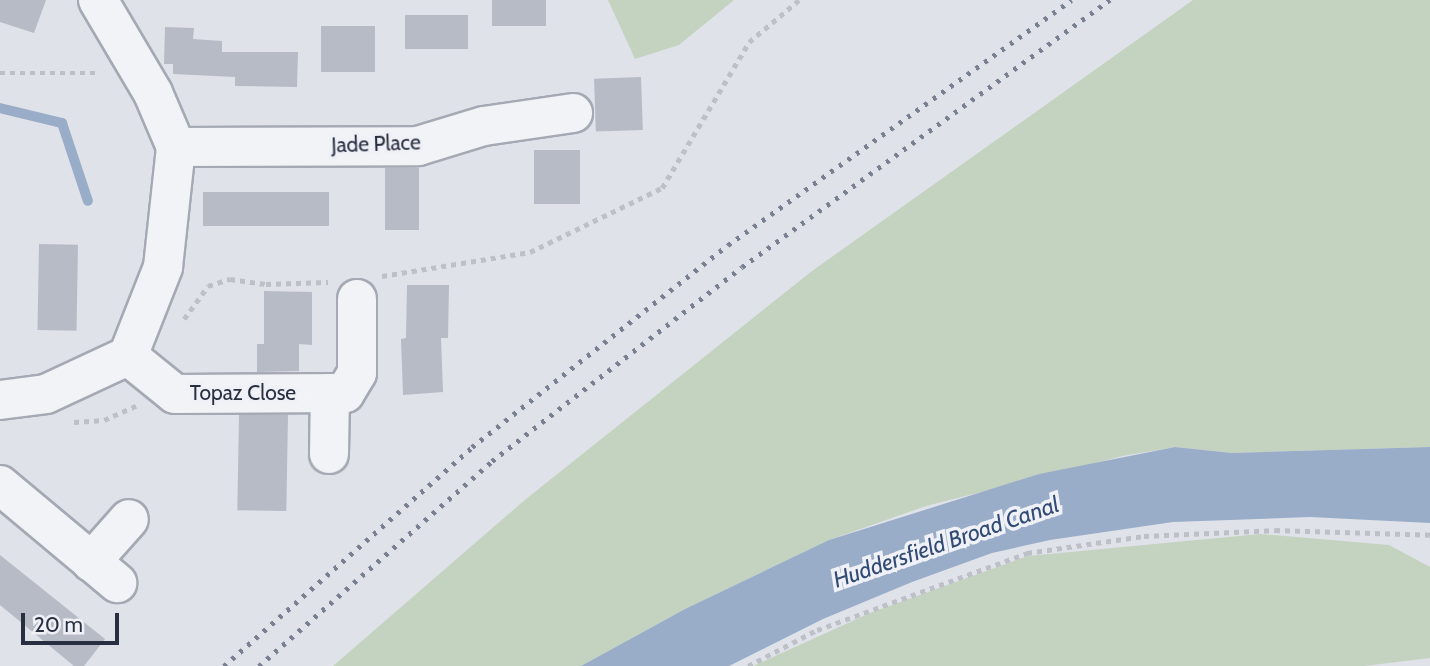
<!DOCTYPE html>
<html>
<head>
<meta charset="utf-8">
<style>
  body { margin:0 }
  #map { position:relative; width:1430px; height:666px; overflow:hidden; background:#dfe2e9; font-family:Cabin,sans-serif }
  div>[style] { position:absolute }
  .green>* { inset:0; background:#c4d3c0 }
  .water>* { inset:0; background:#99adc9 }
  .stream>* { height:10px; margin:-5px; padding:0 5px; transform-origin:5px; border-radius:5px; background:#99adc9 }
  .building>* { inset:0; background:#b6bbc6; transform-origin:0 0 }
  .path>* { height:4.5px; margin-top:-2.25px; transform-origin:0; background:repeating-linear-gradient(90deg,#bdc0c7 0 5px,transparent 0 10px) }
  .roads { filter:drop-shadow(2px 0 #a4a9b3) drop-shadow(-2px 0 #a4a9b3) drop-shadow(0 2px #a4a9b3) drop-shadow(0 -2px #a4a9b3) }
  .minor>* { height:38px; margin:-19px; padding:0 19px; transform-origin:19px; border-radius:19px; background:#f2f3f7 }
  .rail>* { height:5px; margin-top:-2.5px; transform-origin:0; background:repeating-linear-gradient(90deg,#788092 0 3.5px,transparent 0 10.5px) }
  span { translate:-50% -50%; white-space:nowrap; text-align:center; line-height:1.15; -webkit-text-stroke:7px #eff1f6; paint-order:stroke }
  .street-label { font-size:21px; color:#282f40 }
  .water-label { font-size:23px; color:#314b75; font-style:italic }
  .scale { position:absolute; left:21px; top:613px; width:98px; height:32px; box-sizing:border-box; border:4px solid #282f40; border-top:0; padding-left:9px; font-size:21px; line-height:24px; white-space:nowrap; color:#282f40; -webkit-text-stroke:5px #eff1f6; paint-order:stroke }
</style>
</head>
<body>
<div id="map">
  <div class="green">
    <i style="clip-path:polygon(608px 0,734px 0,679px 45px,635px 59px)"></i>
    <i style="clip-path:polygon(1193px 0,1430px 0,1430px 447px,1232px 453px,1175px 447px,1123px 456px,926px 506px,829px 540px,685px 609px,581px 666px,333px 666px,526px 499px,812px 271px)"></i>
    <i style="clip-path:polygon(1260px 534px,1389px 545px,1430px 567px,1430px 658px,1364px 666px,753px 666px,870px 613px,1028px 556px)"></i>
  </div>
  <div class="water">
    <i style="clip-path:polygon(1175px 447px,1232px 453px,1430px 447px,1430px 523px,1310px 517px,1173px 522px,1050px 540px,992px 553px,912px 582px,823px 619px,729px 666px,581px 666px,685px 609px,829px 540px,1039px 474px)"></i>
  </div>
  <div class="stream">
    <i style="left:0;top:108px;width:64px;rotate:13.6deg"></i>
    <i style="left:62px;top:123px;width:82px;rotate:71.6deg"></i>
  </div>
  <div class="building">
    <i style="clip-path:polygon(0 0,46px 0,34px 33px,0 22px)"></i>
    <i style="left:492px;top:0;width:54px;height:26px"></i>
    <i style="left:405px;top:15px;width:63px;height:34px"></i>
    <i style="left:321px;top:26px;width:54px;height:46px"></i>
    <i style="clip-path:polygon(165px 27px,194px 28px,193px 39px,222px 41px,222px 52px,298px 52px,297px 87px,235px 86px,235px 77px,173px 74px,173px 64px,164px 64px)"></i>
    <i style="left:641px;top:77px;width:53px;height:47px;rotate:88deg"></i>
    <i style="left:534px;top:150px;width:46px;height:54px"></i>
    <i style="left:385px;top:168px;width:34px;height:62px"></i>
    <i style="left:203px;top:192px;width:126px;height:34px"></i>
    <i style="left:39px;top:244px;width:39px;height:86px;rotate:1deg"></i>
    <i style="clip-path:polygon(407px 285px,449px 285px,448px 338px,441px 338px,443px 392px,403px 395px,401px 339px,406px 338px)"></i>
    <i style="clip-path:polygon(264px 291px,312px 292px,312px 345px,299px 344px,299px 371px,257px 372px,257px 344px,264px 344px)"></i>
    <i style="left:288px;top:415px;width:96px;height:49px;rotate:91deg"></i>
    <i style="clip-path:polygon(0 555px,105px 639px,84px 666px,74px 666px,0 605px)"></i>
  </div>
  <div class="path">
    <i style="left:0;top:73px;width:100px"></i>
    <i style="left:382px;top:276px;width:150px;rotate:-9.2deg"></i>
    <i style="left:530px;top:252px;width:147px;rotate:-25.9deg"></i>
    <i style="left:662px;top:188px;width:170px;rotate:-59.2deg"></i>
    <i style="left:749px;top:42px;width:65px;rotate:-40deg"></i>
    <i style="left:184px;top:319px;width:41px;rotate:-54deg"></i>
    <i style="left:208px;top:286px;width:23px;rotate:-18deg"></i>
    <i style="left:230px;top:279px;width:36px;rotate:8deg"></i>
    <i style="left:266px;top:284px;width:62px;rotate:-1.8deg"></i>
    <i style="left:74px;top:422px;width:30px;rotate:-4deg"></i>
    <i style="left:104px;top:420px;width:35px;rotate:-24deg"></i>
    <i style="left:748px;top:666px;width:78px;rotate:-27.6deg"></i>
    <i style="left:817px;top:630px;width:224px;rotate:-20.1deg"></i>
    <i style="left:1027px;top:553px;width:118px;rotate:-8.3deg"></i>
    <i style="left:1144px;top:536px;width:131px;rotate:-2.6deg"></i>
    <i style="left:1275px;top:530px;width:155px;rotate:1.8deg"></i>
  </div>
  <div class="roads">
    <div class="minor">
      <i style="left:176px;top:147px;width:242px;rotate:-0.2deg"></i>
      <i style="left:418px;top:146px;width:69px;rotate:-16.9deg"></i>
      <i style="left:484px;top:126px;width:90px;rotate:-8.3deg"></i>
      <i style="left:128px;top:356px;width:60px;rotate:39deg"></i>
      <i style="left:175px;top:394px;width:170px;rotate:-0.3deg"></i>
      <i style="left:345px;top:393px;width:23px;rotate:-59deg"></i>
      <i style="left:357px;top:373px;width:74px;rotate:-90deg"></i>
      <i style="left:0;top:400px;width:46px;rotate:-7.4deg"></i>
      <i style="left:46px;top:394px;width:90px;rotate:-24.9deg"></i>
      <i style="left:128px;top:356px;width:96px;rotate:-68.5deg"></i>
      <i style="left:163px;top:267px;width:121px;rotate:-83.8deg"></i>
      <i style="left:176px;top:147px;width:59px;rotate:-113.1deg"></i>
      <i style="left:153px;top:93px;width:108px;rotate:-120.6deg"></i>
      <i style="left:329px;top:454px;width:61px;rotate:-89.1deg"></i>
      <i style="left:0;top:485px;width:153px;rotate:39.9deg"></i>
      <i style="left:91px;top:562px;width:57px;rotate:-48.5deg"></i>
    </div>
  </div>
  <div class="rail">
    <i style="left:224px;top:666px;width:331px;rotate:-41.4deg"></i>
    <i style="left:472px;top:447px;width:326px;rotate:-38.3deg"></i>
    <i style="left:728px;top:245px;width:422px;rotate:-35.5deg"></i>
    <i style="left:259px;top:666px;width:310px;rotate:-41.3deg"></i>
    <i style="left:492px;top:461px;width:316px;rotate:-37.8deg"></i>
    <i style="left:742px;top:267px;width:455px;rotate:-36deg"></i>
  </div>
  <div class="street-label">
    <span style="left:376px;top:144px;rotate:-2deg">Jade Place</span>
    <span style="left:243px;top:393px">Topaz Close</span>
  </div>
  <div class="water-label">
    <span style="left:946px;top:542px;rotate:-19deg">Huddersfield Broad Canal</span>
  </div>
  <div class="scale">20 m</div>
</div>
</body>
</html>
